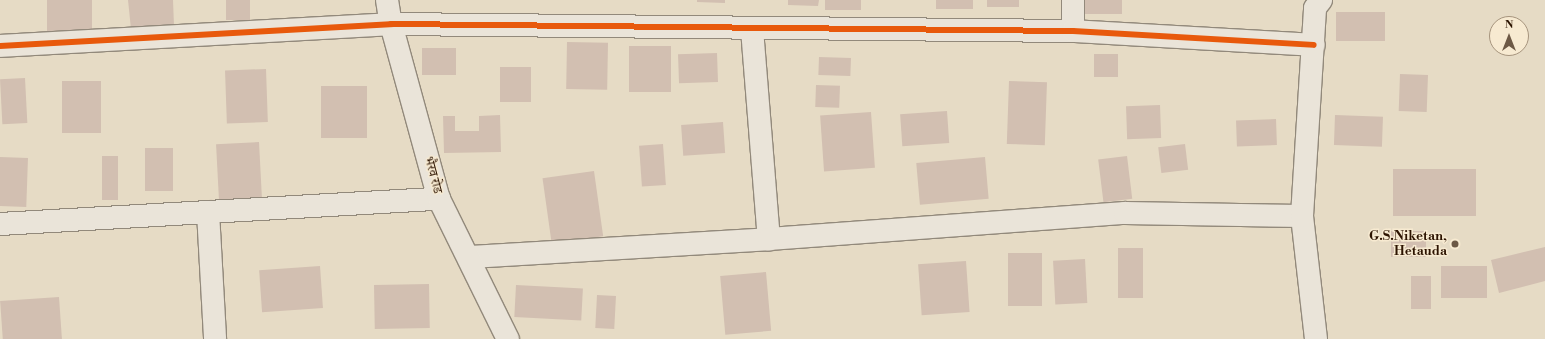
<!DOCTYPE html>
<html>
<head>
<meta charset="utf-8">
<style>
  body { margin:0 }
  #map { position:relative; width:1545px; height:339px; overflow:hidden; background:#e6dbc5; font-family:"Libre Bodoni","Noto Serif Devanagari",serif }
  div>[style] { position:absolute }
  .building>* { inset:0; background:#d2bfb1; transform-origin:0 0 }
  .roads { filter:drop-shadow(1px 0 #92897b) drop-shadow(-1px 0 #92897b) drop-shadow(0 1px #92897b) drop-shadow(0 -1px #92897b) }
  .street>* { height:22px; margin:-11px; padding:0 11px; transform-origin:11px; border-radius:11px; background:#eae4d9 }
  .secondary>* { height:22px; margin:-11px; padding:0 11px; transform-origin:11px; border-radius:11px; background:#eae4d9 }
  .cycleway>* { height:6px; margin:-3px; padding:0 3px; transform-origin:3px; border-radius:3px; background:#e8590c }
  .dots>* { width:11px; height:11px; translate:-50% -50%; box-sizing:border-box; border:2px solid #f7ead1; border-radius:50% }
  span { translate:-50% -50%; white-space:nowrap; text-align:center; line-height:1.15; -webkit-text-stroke:3px #f7ead1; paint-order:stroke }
  .street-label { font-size:13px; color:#2c1300 }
  .poi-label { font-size:13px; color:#2c1300; font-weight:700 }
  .right { translate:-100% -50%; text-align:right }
  .north { position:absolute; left:1489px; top:16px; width:40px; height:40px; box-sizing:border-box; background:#f7ead1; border:1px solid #a6947d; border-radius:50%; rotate:0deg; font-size:11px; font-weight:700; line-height:16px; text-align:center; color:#2c1300 }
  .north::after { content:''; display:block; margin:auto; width:14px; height:18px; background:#6d5945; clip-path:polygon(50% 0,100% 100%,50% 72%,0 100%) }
</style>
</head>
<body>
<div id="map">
  <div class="building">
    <i style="left:47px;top:0;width:45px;height:34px"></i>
    <i style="clip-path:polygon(128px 0,173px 0,174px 26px,131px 29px)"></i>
    <i style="left:226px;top:0;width:24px;height:20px"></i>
    <i style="clip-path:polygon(697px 0,725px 0,725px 3px,697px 2px)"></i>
    <i style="clip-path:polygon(788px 0,819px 0,818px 6px,788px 5px)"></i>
    <i style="left:825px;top:0;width:36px;height:10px"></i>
    <i style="left:936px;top:0;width:37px;height:9px"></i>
    <i style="left:987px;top:0;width:32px;height:7px"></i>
    <i style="left:1083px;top:0;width:39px;height:14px"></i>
    <i style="left:1336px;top:12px;width:49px;height:29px"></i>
    <i style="left:567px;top:42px;width:41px;height:47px;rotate:1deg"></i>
    <i style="left:629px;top:46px;width:42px;height:46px"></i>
    <i style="left:422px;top:48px;width:34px;height:27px"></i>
    <i style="left:717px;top:53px;width:29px;height:39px;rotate:88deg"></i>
    <i style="left:1094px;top:54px;width:24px;height:23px"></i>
    <i style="left:819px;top:57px;width:32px;height:18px;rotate:2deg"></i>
    <i style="left:500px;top:67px;width:31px;height:35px"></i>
    <i style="left:266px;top:69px;width:53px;height:41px;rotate:88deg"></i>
    <i style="left:1400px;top:74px;width:28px;height:37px;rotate:2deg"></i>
    <i style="left:25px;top:78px;width:45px;height:25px;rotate:87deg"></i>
    <i style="left:62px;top:81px;width:39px;height:52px"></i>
    <i style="left:1009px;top:81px;width:38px;height:63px;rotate:2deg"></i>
    <i style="left:816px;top:85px;width:24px;height:22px;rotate:2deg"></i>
    <i style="left:367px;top:86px;width:52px;height:46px;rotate:90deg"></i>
    <i style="left:1160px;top:105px;width:33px;height:34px;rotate:88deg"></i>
    <i style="left:947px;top:111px;width:32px;height:47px;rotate:86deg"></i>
    <i style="left:871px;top:112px;width:56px;height:51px;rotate:86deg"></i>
    <i style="clip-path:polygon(500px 115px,501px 152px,444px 153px,443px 116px,455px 116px,455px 131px,479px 131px,479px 116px)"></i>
    <i style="left:1335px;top:115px;width:48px;height:30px;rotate:2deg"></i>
    <i style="left:1276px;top:119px;width:26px;height:40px;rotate:88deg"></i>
    <i style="left:723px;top:122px;width:31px;height:42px;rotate:86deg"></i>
    <i style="left:259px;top:142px;width:58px;height:43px;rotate:87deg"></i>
    <i style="left:663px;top:144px;width:41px;height:24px;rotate:86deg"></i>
    <i style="left:1185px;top:144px;width:26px;height:27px;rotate:83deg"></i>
    <i style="left:145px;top:148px;width:28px;height:43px"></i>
    <i style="left:102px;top:156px;width:16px;height:44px"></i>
    <i style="left:1127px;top:156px;width:43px;height:29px;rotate:83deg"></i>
    <i style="left:0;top:157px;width:28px;height:49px;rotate:2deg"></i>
    <i style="left:985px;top:157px;width:42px;height:69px;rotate:85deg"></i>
    <i style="left:1393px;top:169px;width:83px;height:47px"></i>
    <i style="left:594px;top:171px;width:66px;height:52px;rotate:82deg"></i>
    <i style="left:1426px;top:231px;width:26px;height:35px;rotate:90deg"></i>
    <i style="clip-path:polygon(1545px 247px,1545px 281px,1499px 293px,1491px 260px)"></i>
    <i style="left:1118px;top:248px;width:25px;height:50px"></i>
    <i style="left:1008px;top:253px;width:34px;height:53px"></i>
    <i style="left:1085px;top:259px;width:44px;height:32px;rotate:87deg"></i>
    <i style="left:966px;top:261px;width:51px;height:48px;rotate:86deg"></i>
    <i style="left:320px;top:266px;width:42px;height:61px;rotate:86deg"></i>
    <i style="left:1487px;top:266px;width:32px;height:46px;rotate:90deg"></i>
    <i style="left:766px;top:272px;width:59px;height:46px;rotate:85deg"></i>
    <i style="left:1411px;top:276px;width:20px;height:33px"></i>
    <i style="left:429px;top:284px;width:44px;height:55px;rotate:89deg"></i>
    <i style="left:516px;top:285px;width:67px;height:32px;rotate:3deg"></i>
    <i style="left:597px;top:295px;width:19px;height:33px;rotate:3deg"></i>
    <i style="left:59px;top:297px;width:42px;height:59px;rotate:86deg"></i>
  </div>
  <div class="roads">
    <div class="street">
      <i style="left:752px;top:29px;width:211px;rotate:85.4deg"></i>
      <i style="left:1073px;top:31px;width:31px;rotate:-90deg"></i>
      <i style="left:0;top:46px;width:392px;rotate:-3.2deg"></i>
      <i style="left:391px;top:24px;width:682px;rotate:0.59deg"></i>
      <i style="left:1073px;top:31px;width:241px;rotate:3.3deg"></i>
      <i style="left:208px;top:212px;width:127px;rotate:86.8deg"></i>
      <i style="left:0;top:224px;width:440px;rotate:-3.3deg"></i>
      <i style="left:469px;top:257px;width:301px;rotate:-3.4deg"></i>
      <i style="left:769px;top:239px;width:357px;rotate:-4.2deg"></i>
      <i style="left:1125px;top:213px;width:177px;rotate:1deg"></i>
      <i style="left:1316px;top:339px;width:124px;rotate:-96.5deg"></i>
      <i style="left:1302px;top:216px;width:208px;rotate:-86.4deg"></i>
      <i style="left:1315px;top:8px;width:10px;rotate:-53deg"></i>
    </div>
    <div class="secondary">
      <i style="left:387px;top:0;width:24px;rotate:81deg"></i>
      <i style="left:391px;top:24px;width:181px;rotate:74.7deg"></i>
      <i style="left:439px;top:199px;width:156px;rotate:63.8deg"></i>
    </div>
  </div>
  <div class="cycleway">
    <i style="left:0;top:46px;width:392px;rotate:-3.2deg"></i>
    <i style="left:391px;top:24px;width:682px;rotate:0.59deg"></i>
    <i style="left:1073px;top:31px;width:241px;rotate:3.3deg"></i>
  </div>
  <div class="dots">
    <i style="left:1455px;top:244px;background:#6d5945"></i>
  </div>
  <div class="street-label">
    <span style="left:433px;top:175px;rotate:75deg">भैरव रोड</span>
  </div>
  <div class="poi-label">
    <span class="right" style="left:1447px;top:244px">G.S.Niketan,<br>Hetauda</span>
  </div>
  <div class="north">N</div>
</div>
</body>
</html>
